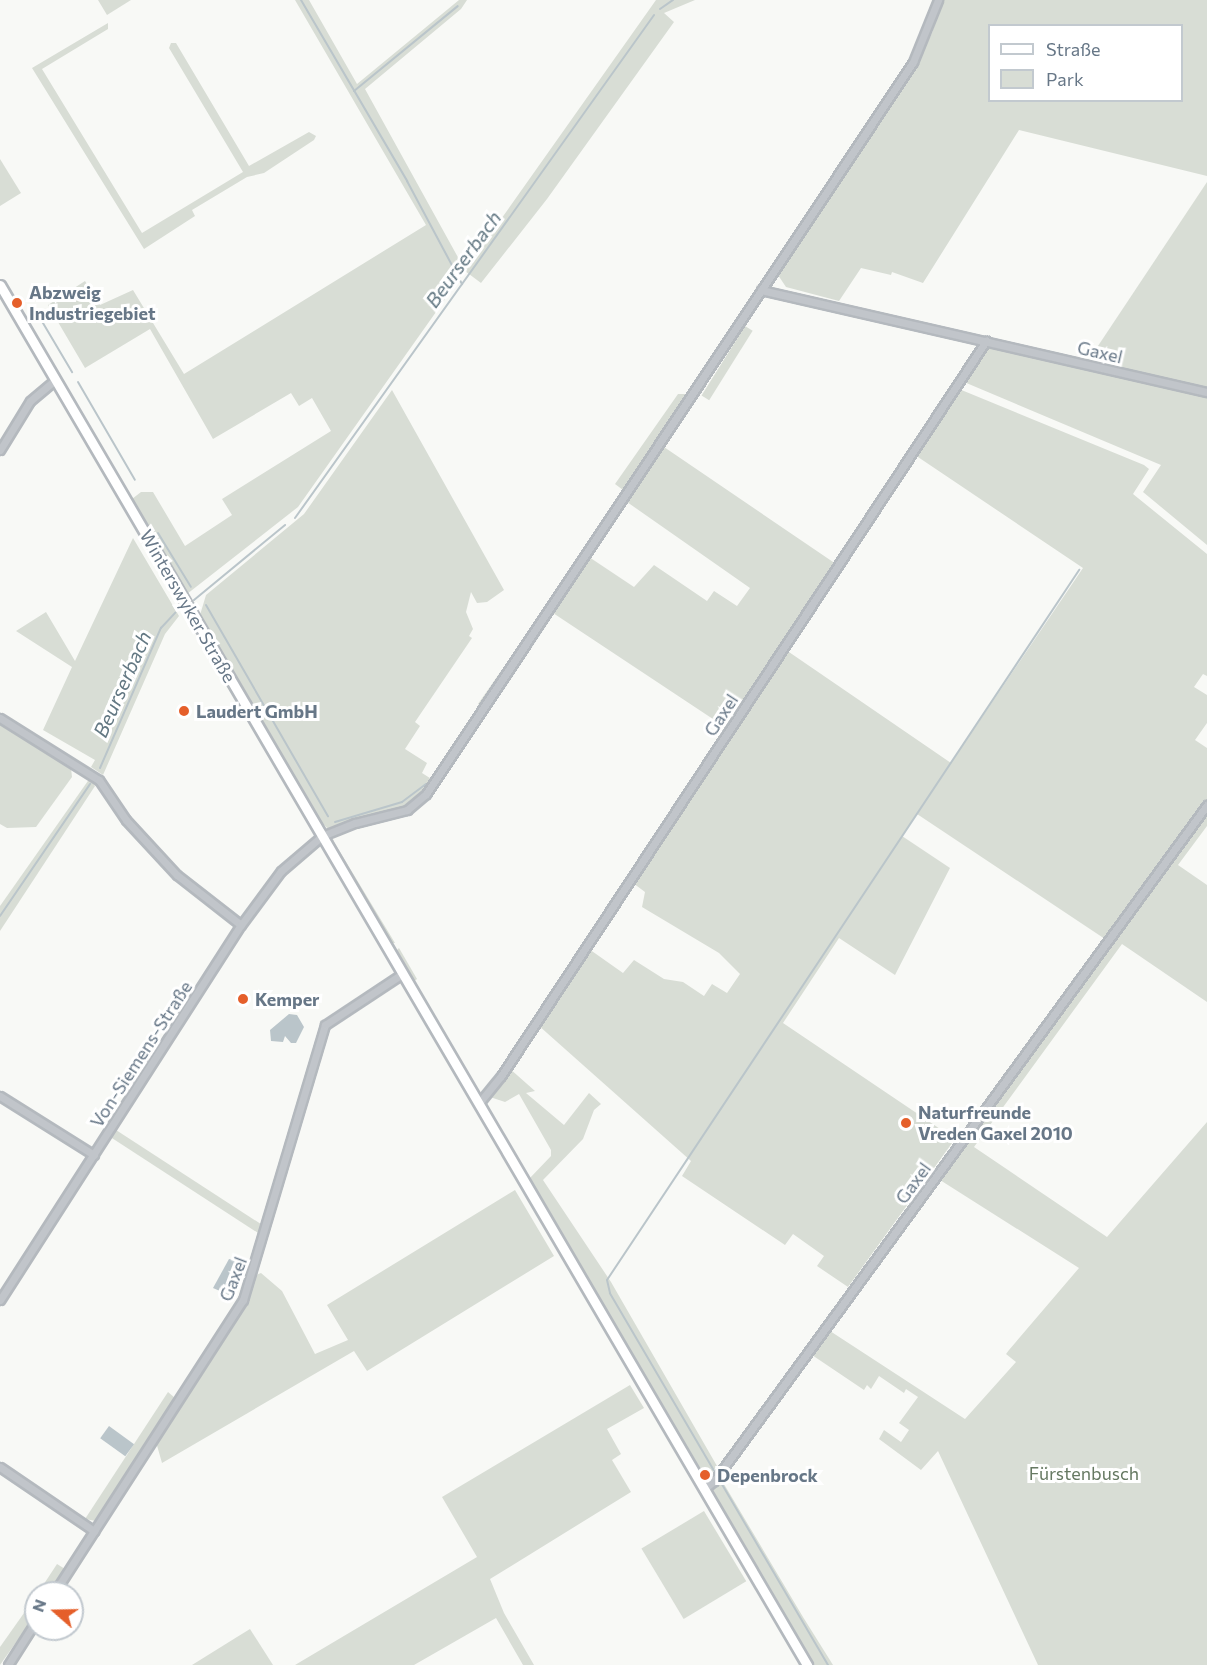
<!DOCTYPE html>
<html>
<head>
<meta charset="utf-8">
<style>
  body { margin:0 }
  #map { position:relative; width:1207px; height:1665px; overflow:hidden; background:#f8f9f6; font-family:Commissioner,sans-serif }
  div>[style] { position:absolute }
  .green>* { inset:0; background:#d8ddd5; transform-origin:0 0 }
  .water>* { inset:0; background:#bac5ca; transform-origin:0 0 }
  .stream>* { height:2px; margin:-1px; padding:0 1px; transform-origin:1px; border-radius:1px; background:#bac5ca }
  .roads { filter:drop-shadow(2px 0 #b4b9be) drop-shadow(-2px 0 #b4b9be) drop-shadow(0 2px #b4b9be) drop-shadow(0 -2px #b4b9be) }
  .street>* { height:7px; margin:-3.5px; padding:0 3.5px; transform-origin:3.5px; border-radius:3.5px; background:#c1c5ca }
  .secondary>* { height:9px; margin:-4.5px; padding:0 4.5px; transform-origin:4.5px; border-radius:4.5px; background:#fff }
  .dots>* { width:16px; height:16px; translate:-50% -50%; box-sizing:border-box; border:3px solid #fff; border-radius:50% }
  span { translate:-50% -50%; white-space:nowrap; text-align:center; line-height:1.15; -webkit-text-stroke:6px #fff; paint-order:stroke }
  .poi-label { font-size:18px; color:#677787; font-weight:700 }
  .left { translate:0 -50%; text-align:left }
  .street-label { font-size:18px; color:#677787 }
  .park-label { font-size:18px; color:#667962 }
  .water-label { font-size:20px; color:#637883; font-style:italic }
  .legend { position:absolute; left:988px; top:24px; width:195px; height:78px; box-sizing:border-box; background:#fff; border:2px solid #c2c9cf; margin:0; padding:8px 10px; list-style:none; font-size:18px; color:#677787 }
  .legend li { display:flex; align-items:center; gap:12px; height:30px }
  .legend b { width:30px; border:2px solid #c2c9cf }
  .north { position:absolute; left:24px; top:1581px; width:60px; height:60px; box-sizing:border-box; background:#fff; border:2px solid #c2c9cf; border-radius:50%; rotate:290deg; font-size:16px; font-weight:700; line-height:24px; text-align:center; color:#677787 }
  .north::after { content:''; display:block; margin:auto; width:21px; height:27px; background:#e55f2a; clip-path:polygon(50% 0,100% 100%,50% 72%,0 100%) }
</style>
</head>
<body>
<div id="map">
  <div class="green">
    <i style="clip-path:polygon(98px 0,131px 0,107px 15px)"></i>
    <i style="clip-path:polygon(295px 0,309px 0,357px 84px,459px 0,467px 0,461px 9px,365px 89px,465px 270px,656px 0,695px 0,664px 13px,674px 22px,547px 199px,481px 283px,465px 271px,298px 507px,187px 594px,132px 499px,141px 492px,153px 492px,185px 546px,232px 515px,222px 499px,331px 431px,312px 398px,299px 406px,291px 393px,213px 439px,150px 329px,85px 368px,48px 305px,85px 281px,100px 305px,133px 290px,184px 374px,426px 225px)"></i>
    <i style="clip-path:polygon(evenodd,942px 0,1207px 0,1207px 176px,1019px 130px,923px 283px,892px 272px,891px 275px,861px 268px,839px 301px,786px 287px,778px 275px,907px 83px,932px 33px,942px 0,990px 26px,1182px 26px,1182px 100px,990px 100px,990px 26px)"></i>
    <i style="clip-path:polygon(108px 23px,108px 29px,42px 69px,142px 233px,243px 172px,169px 48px,171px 43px,176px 43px,249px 166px,309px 132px,316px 136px,314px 140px,264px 173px,247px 177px,192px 210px,195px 216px,144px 249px,32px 68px)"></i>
    <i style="clip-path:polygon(0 159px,21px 193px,0 206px)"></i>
    <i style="clip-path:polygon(1207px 182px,1207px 388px,1088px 361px)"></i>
    <i style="left:745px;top:326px;width:9px;height:82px;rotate:32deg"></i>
    <i style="clip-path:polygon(988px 345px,1207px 397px,1207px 545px,1143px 492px,1161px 465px,964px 382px)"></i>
    <i style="clip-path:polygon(959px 389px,1144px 465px,1149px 469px,1133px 494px,1207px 554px,1207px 676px,1203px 674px,1194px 687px,1207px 695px,1207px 723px,1195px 740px,1207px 748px,1207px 799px,1105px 939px,917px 814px,902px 836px,950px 868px,895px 975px,839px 938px,783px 1023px,955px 1139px,848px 1287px,817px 1266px,824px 1256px,793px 1234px,785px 1245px,682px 1176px,691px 1161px,538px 1025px,589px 949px,623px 973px,634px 960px,664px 979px,683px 982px,704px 996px,712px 984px,727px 993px,740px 974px,719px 953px,642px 907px,645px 892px,633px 883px,786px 650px,951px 763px,1083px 568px,915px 455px)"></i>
    <i style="clip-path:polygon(392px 390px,504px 590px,487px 602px,477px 603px,471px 592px,466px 612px,473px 629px,469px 636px,472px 638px,415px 722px,420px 726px,405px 749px,427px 763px,422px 773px,433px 780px,424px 794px,411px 806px,328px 829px,316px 816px,200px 615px,206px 595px,304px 514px)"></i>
    <i style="clip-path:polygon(678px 394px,687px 394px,518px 654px,514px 653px,623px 490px,615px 484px)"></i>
    <i style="clip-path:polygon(664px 447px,836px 564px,728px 729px,553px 613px,589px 557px,634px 587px,654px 565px,707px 601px,714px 591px,737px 606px,750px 588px,627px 502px)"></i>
    <i style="clip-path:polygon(133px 538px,179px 616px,165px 634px,103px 775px,91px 767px,95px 760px,43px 730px,72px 667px,16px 631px,46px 612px,75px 661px)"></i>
    <i style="clip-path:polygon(501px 671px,503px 675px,482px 707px,478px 704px)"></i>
    <i style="clip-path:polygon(0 724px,71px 768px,72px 777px,36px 827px,7px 828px,0 824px)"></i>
    <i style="clip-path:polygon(90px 778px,95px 786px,0 931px,0 906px)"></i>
    <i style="clip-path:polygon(1207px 812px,1207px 826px,1178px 865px,1207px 885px,1207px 1002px,1122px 944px,974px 1147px,1107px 1237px,1207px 1122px,1207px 1665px,1038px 1665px,938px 1451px,921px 1470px,879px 1439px,884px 1430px,901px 1442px,909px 1430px,899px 1423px,918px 1397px,906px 1389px,904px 1393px,879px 1376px,871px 1389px,867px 1385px,864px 1390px,812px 1355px,830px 1331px,965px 1419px,1016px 1362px,1006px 1354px,1009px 1350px,1079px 1268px,940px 1180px)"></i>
    <i style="clip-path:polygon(333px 839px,334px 842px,395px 943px,389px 943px,332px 846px)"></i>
    <i style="clip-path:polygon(399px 948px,417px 979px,413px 982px,394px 953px)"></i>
    <i style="clip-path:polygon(509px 1068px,535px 1091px,526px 1093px,564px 1125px,589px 1093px,601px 1104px,594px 1110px,583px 1139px,543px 1180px,611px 1282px,717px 1466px,706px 1480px,529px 1179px,551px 1156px,551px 1150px,519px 1094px,505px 1102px,490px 1097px)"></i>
    <i style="left:116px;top:1130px;width:175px;height:9px;rotate:33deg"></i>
    <i style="clip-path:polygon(515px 1190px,554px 1256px,367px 1371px,354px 1351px,162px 1463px,156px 1442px,247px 1303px,256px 1275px,261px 1273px,282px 1291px,315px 1354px,348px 1340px,327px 1305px)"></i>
    <i style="clip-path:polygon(630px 1385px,644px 1408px,607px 1429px,621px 1454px,612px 1460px,631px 1492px,490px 1579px,504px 1613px,534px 1665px,523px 1665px,496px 1618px,414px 1665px,295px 1665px,477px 1557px,442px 1497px)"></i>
    <i style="clip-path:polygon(168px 1392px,175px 1398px,96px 1521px,85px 1519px)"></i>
    <i style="clip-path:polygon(721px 1479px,803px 1617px,833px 1665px,813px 1665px,712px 1492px)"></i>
    <i style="left:704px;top:1511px;width:82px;height:73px;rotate:59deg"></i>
    <i style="clip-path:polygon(57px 1564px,65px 1569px,49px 1593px,38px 1593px)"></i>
    <i style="clip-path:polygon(36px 1596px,36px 1614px,0 1665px,0 1647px)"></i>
    <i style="clip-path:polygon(250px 1629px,273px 1665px,192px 1665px,237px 1637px)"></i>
  </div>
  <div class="water">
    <i style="clip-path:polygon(289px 1014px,297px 1015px,304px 1027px,296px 1043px,291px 1043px,285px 1036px,283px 1042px,271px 1041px,270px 1030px)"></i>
    <i style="clip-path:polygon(229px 1259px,236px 1260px,239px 1268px,229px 1295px,213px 1288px)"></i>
    <i style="left:109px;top:1426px;width:31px;height:15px;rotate:36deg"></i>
  </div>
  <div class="stream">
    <i style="left:301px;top:0;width:210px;rotate:59.6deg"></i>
    <i style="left:407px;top:181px;width:117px;rotate:61.9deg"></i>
    <i style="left:660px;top:9px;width:16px;rotate:-35deg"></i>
    <i style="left:354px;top:91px;width:134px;rotate:-39.3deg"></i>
    <i style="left:40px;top:318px;width:63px;rotate:59.3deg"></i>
    <i style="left:78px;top:382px;width:113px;rotate:59.8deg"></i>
    <i style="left:295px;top:518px;width:618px;rotate:-54.48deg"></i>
    <i style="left:158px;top:533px;width:63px;rotate:58.6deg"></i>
    <i style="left:194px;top:600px;width:118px;rotate:-39.5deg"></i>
    <i style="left:206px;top:605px;width:244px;rotate:60deg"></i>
    <i style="left:554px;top:612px;width:57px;rotate:-57.1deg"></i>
    <i style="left:501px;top:692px;width:89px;rotate:-56.5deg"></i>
    <i style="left:100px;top:768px;width:153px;rotate:-66.5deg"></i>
    <i style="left:161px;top:628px;width:21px;rotate:-47deg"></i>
    <i style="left:335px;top:822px;width:70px;rotate:-16.6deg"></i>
    <i style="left:402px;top:802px;width:30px;rotate:-37deg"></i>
    <i style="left:0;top:916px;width:160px;rotate:-55.7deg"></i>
    <i style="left:828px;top:1665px;width:431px;rotate:-120.4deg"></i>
    <i style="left:610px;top:1293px;width:13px;rotate:-103deg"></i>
    <i style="left:607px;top:1280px;width:853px;rotate:-56.38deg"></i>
  </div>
  <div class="roads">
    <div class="street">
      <i style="left:761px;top:290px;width:458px;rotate:12.9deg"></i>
      <i style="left:0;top:450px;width:57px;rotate:-58.5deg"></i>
      <i style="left:30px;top:401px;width:33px;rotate:-40deg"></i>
      <i style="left:0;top:718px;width:117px;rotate:32.1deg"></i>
      <i style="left:99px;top:780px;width:48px;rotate:56deg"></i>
      <i style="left:126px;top:820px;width:75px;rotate:47.2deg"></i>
      <i style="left:177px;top:875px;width:81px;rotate:38deg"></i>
      <i style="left:0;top:1096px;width:111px;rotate:32.1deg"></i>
      <i style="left:479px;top:1103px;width:35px;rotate:-51deg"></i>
      <i style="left:501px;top:1076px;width:881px;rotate:-56.58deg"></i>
      <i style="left:0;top:1300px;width:446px;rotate:-57.3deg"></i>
      <i style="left:241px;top:925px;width:67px;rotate:-53.5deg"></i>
      <i style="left:281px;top:871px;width:54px;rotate:-40.5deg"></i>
      <i style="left:322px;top:836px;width:35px;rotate:-22deg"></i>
      <i style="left:355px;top:823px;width:54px;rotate:-14deg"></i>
      <i style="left:407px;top:810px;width:25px;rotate:-40deg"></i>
      <i style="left:426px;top:794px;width:879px;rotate:-56.36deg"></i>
      <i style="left:913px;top:62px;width:67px;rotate:-68deg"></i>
      <i style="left:0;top:1467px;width:114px;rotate:34.2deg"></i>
      <i style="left:704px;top:1489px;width:13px;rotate:-39deg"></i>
      <i style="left:714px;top:1481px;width:837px;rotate:-53.9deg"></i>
      <i style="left:54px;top:1593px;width:349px;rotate:-57.2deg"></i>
      <i style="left:243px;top:1300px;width:287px;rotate:-73.4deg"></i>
      <i style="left:325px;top:1025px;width:92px;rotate:-33.5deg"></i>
      <i style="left:8px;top:1665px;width:52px;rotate:-57.5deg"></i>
    </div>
    <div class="secondary">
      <i style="left:0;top:285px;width:1599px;rotate:59.68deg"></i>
    </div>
  </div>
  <div class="dots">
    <i style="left:17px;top:303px;background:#e55f2a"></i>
    <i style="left:184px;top:711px;background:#e55f2a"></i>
    <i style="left:243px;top:999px;background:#e55f2a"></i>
    <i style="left:906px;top:1123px;background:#e55f2a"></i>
    <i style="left:705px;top:1475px;background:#e55f2a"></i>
  </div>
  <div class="poi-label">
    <span class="left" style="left:29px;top:303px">Abzweig<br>Industriegebiet</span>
    <span class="left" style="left:196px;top:711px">Laudert GmbH</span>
    <span class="left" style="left:255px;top:999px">Kemper</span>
    <span class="left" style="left:918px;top:1123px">Naturfreunde<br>Vreden Gaxel 2010</span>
    <span class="left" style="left:717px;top:1475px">Depenbrock</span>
  </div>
  <div class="street-label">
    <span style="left:1100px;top:352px;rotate:13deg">Gaxel</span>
    <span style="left:188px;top:606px;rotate:60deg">Winterswyker Straße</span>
    <span style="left:721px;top:715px;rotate:-57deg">Gaxel</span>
    <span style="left:141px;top:1054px;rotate:-57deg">Von-Siemens-Straße</span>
    <span style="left:913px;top:1183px;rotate:-54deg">Gaxel</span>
    <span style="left:233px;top:1279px;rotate:-69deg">Gaxel</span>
  </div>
  <div class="park-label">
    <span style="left:1084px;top:1473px">Fürstenbusch</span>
  </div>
  <div class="water-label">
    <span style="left:463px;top:259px;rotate:-54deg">Beurserbach</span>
    <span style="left:122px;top:684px;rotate:-66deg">Beurserbach</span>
  </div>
  <ul class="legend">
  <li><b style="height:8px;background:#fff"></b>Straße</li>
  <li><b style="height:16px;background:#d8ddd5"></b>Park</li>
  </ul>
  <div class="north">N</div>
</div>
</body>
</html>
